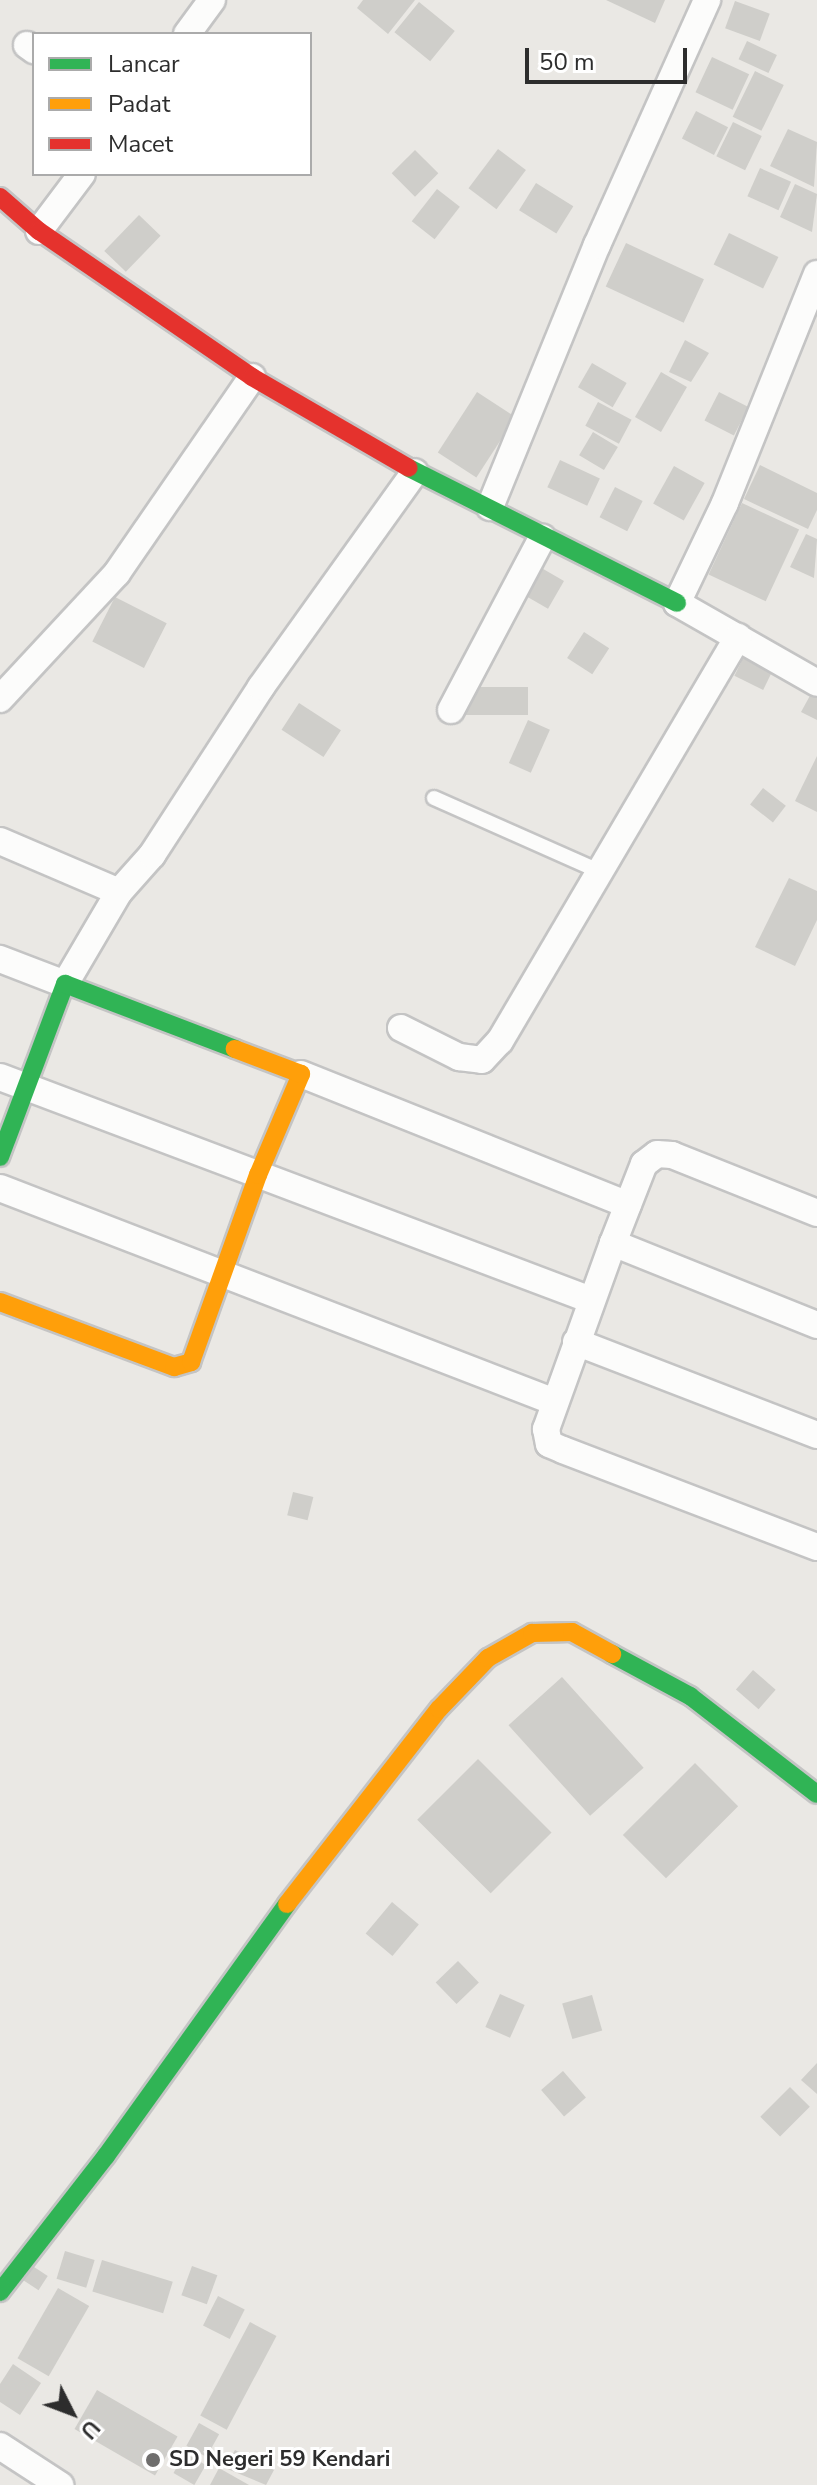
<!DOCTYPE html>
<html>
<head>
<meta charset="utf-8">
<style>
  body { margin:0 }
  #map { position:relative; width:817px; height:2485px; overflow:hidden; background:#eae8e4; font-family:"Nunito Sans",sans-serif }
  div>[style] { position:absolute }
  .building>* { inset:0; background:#cfceca; transform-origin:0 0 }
  .roads { filter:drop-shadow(2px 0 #c4c4c4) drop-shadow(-2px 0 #c4c4c4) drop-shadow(0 2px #c4c4c4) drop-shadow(0 -2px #c4c4c4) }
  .lane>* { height:14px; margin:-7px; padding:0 7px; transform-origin:7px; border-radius:7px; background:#fcfcfb }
  .street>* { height:26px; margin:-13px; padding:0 13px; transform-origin:13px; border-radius:13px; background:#fcfcfb }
  .fast>* { height:18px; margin:-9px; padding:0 9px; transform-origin:9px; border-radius:9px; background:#30b455 }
  .slow>* { height:18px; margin:-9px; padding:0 9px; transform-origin:9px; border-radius:9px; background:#ff9f0a }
  .jam>* { height:18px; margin:-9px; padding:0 9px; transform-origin:9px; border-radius:9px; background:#e5322d }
  .dots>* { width:22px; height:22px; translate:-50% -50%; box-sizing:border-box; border:4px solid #fff; border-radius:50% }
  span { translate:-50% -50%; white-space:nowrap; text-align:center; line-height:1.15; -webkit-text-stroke:6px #fff; paint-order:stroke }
  .poi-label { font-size:22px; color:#2d2d2d; font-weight:700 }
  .left { translate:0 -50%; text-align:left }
  .legend { position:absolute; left:32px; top:32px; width:280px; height:144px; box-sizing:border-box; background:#fff; border:2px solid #ababab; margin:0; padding:10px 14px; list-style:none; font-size:24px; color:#2d2d2d }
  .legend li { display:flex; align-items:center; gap:16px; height:40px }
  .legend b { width:40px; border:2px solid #ababab }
  .north { position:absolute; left:32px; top:2373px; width:80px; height:80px; -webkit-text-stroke:6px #fff; paint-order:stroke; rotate:132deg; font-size:22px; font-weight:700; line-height:32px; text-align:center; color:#2d2d2d }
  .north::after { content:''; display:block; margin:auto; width:28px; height:36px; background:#2d2d2d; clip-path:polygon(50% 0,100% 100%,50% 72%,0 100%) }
  .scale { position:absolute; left:525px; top:48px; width:162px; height:36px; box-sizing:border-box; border:4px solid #2d2d2d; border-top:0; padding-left:10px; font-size:24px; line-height:28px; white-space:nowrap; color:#2d2d2d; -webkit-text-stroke:6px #fff; paint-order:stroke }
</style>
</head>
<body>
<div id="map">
  <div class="building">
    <i style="clip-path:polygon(363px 0,415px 0,388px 34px,357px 8px)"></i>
    <i style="clip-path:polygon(606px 0,665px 0,655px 23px)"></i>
    <i style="left:735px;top:1px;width:37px;height:29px;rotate:20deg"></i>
    <i style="left:419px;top:2px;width:46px;height:39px;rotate:39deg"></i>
    <i style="left:747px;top:41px;width:33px;height:20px;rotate:25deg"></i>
    <i style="left:712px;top:57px;width:41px;height:39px;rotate:25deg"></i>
    <i style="left:755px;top:71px;width:32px;height:51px;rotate:26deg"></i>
    <i style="left:696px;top:111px;width:36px;height:31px;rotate:27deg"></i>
    <i style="left:733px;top:122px;width:32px;height:38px;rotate:26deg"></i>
    <i style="clip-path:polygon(788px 129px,817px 142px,814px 187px,770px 166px)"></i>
    <i style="left:498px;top:149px;width:35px;height:49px;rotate:37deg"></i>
    <i style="left:415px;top:150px;width:33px;height:33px;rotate:45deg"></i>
    <i style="left:760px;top:168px;width:34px;height:31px;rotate:24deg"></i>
    <i style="left:536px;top:183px;width:44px;height:32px;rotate:32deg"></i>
    <i style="clip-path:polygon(795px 184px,817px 194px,812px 232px,780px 217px)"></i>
    <i style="left:437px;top:189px;width:29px;height:41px;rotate:38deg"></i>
    <i style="left:139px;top:215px;width:30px;height:50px;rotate:44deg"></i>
    <i style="left:729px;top:233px;width:55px;height:35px;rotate:26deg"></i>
    <i style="left:626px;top:243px;width:86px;height:48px;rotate:25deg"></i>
    <i style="clip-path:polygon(685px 340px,709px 353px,691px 382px,669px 372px)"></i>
    <i style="left:592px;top:363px;width:40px;height:28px;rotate:30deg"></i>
    <i style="left:661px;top:372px;width:30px;height:52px;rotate:30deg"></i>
    <i style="left:477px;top:392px;width:46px;height:72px;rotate:33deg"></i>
    <i style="left:719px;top:392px;width:33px;height:32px;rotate:27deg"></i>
    <i style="left:598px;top:402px;width:38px;height:27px;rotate:28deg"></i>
    <i style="left:593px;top:432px;width:29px;height:27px;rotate:31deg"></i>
    <i style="left:560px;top:460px;width:44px;height:30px;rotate:25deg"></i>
    <i style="clip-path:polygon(760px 465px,817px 493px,817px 510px,808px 529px,744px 499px)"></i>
    <i style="left:674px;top:466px;width:35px;height:43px;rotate:29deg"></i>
    <i style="left:615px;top:487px;width:31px;height:34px;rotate:27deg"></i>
    <i style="left:742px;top:503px;width:63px;height:79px;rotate:25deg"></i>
    <i style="clip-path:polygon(806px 534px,817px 539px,814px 578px,790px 567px)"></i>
    <i style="left:538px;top:566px;width:30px;height:32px;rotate:30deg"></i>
    <i style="left:115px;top:597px;width:58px;height:50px;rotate:27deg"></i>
    <i style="left:584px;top:632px;width:30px;height:31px;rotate:33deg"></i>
    <i style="left:748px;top:648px;width:32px;height:31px;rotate:26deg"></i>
    <i style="left:466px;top:687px;width:62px;height:28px"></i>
    <i style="clip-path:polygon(812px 692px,817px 695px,817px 720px,801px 712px)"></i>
    <i style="left:299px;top:703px;width:50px;height:32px;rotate:33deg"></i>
    <i style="left:528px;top:720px;width:24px;height:47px;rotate:24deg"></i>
    <i style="clip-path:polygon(817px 756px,817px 812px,795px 801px)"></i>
    <i style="left:763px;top:788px;width:29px;height:21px;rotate:38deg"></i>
    <i style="clip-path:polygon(789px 878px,817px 891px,817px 920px,795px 966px,755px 947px)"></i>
    <i style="left:293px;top:1492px;width:21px;height:24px;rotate:14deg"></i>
    <i style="left:753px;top:1670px;width:30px;height:26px;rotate:41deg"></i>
    <i style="left:562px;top:1677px;width:122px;height:72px;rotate:48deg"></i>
    <i style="left:478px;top:1759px;width:104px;height:86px;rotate:45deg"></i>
    <i style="left:695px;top:1763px;width:61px;height:102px;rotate:45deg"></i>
    <i style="left:392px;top:1902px;width:35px;height:41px;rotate:40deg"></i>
    <i style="left:458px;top:1961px;width:30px;height:31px;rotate:46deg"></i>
    <i style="left:500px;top:1994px;width:27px;height:36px;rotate:24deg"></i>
    <i style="left:592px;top:1995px;width:37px;height:31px;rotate:74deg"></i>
    <i style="clip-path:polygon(817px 2063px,817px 2094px,801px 2080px)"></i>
    <i style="left:563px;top:2071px;width:35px;height:29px;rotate:49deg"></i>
    <i style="left:790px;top:2087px;width:28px;height:42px;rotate:45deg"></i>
    <i style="left:65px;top:2251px;width:31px;height:29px;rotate:17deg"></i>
    <i style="left:102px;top:2260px;width:74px;height:33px;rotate:17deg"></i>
    <i style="left:31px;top:2265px;width:20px;height:17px;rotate:33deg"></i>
    <i style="left:192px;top:2266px;width:27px;height:31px;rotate:20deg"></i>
    <i style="left:58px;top:2288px;width:36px;height:81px;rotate:30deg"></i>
    <i style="left:218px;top:2296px;width:30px;height:33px;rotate:27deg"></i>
    <i style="left:250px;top:2322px;width:30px;height:106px;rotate:28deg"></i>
    <i style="clip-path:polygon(13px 2364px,41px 2383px,20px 2415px,0 2402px,0 2384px)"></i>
    <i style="left:97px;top:2390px;width:93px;height:45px;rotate:30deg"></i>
    <i style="left:199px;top:2423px;width:23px;height:26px;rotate:29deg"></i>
    <i style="clip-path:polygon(235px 2450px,274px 2470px,266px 2485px,225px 2468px)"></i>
    <i style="left:185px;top:2453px;width:24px;height:23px;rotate:30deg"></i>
    <i style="clip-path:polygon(219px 2468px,249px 2485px,210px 2485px)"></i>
  </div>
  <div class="roads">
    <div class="lane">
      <i style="left:434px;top:798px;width:180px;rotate:23.9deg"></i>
    </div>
    <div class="street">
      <i style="left:187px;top:34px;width:42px;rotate:-53.7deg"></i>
      <i style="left:27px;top:45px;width:9px;rotate:36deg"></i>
      <i style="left:39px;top:231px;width:71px;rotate:-53deg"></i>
      <i style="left:817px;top:274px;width:247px;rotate:111.9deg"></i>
      <i style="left:725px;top:503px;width:111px;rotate:115.6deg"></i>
      <i style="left:677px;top:603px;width:161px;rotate:29.7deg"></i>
      <i style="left:490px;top:507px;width:283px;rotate:-67.8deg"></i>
      <i style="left:597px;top:245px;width:269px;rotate:-65.8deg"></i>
      <i style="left:0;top:699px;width:172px;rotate:-47.1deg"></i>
      <i style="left:117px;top:573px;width:238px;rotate:-55.4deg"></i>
      <i style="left:451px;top:710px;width:195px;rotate:-62.1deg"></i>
      <i style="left:0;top:841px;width:129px;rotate:23.2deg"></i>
      <i style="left:119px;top:892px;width:107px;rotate:120.4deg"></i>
      <i style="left:65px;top:984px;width:70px;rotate:-159deg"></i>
      <i style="left:119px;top:892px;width:50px;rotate:-48.3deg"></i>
      <i style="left:152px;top:855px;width:200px;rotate:-57deg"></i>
      <i style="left:261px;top:687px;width:264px;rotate:-54.4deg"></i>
      <i style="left:401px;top:1028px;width:65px;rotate:26.6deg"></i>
      <i style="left:459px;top:1057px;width:23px;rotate:7deg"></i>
      <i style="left:482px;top:1060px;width:26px;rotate:-47deg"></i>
      <i style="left:500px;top:1041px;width:469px;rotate:-59.5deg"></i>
      <i style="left:301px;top:1074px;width:352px;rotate:21.8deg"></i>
      <i style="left:0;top:1077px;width:632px;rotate:20.67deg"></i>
      <i style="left:0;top:1188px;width:595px;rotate:21.09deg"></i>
      <i style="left:613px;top:1243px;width:85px;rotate:-68.6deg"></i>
      <i style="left:644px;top:1164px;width:16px;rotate:-38deg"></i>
      <i style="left:657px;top:1154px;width:15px;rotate:4deg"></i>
      <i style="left:672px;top:1155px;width:156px;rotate:21.8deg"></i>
      <i style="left:817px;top:1325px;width:220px;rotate:-158.1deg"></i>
      <i style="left:613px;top:1243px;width:198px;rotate:109.8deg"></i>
      <i style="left:546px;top:1429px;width:15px;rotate:79deg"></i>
      <i style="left:549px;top:1444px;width:15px;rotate:23deg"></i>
      <i style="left:563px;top:1450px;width:272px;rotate:20.9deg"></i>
      <i style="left:576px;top:1342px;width:258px;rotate:21.1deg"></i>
      <i style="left:0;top:2446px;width:72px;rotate:33deg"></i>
    </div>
    <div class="fast">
      <i style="left:409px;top:468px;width:300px;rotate:26.7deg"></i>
      <i style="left:0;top:1157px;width:185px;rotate:-69.4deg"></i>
      <i style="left:65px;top:984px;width:182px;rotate:20.9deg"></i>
      <i style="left:612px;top:1654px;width:89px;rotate:28.3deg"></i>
      <i style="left:690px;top:1696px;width:160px;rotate:37.7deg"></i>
      <i style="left:0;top:2292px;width:172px;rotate:-52.1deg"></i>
      <i style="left:106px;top:2156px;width:310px;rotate:-54.3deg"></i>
    </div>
    <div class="slow">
      <i style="left:0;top:1302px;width:186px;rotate:20.5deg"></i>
      <i style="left:174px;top:1367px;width:18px;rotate:-16deg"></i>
      <i style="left:191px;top:1362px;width:199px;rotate:-70.3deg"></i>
      <i style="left:258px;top:1175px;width:110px;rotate:-66.9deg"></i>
      <i style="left:301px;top:1074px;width:71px;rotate:-159.3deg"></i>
      <i style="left:287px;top:1904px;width:247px;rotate:-52.1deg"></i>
      <i style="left:439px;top:1709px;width:71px;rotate:-46.1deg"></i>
      <i style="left:488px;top:1658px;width:51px;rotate:-29.6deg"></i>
      <i style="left:532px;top:1633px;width:40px;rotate:-1.4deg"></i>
      <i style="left:572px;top:1632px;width:46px;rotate:28.8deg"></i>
    </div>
    <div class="jam">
      <i style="left:0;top:197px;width:52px;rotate:41.1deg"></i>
      <i style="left:39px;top:231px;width:258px;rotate:34.4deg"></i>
      <i style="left:252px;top:377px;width:181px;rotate:30.1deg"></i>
    </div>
  </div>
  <div class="dots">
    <i style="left:153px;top:2460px;background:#6f6e6d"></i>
  </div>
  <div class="poi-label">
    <span class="left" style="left:169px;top:2460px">SD Negeri 59 Kendari</span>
  </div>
  <ul class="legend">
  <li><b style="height:10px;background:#30b455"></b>Lancar</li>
  <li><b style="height:10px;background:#ff9f0a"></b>Padat</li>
  <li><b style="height:10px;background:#e5322d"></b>Macet</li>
  </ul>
  <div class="north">U</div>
  <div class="scale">50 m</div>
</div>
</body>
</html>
